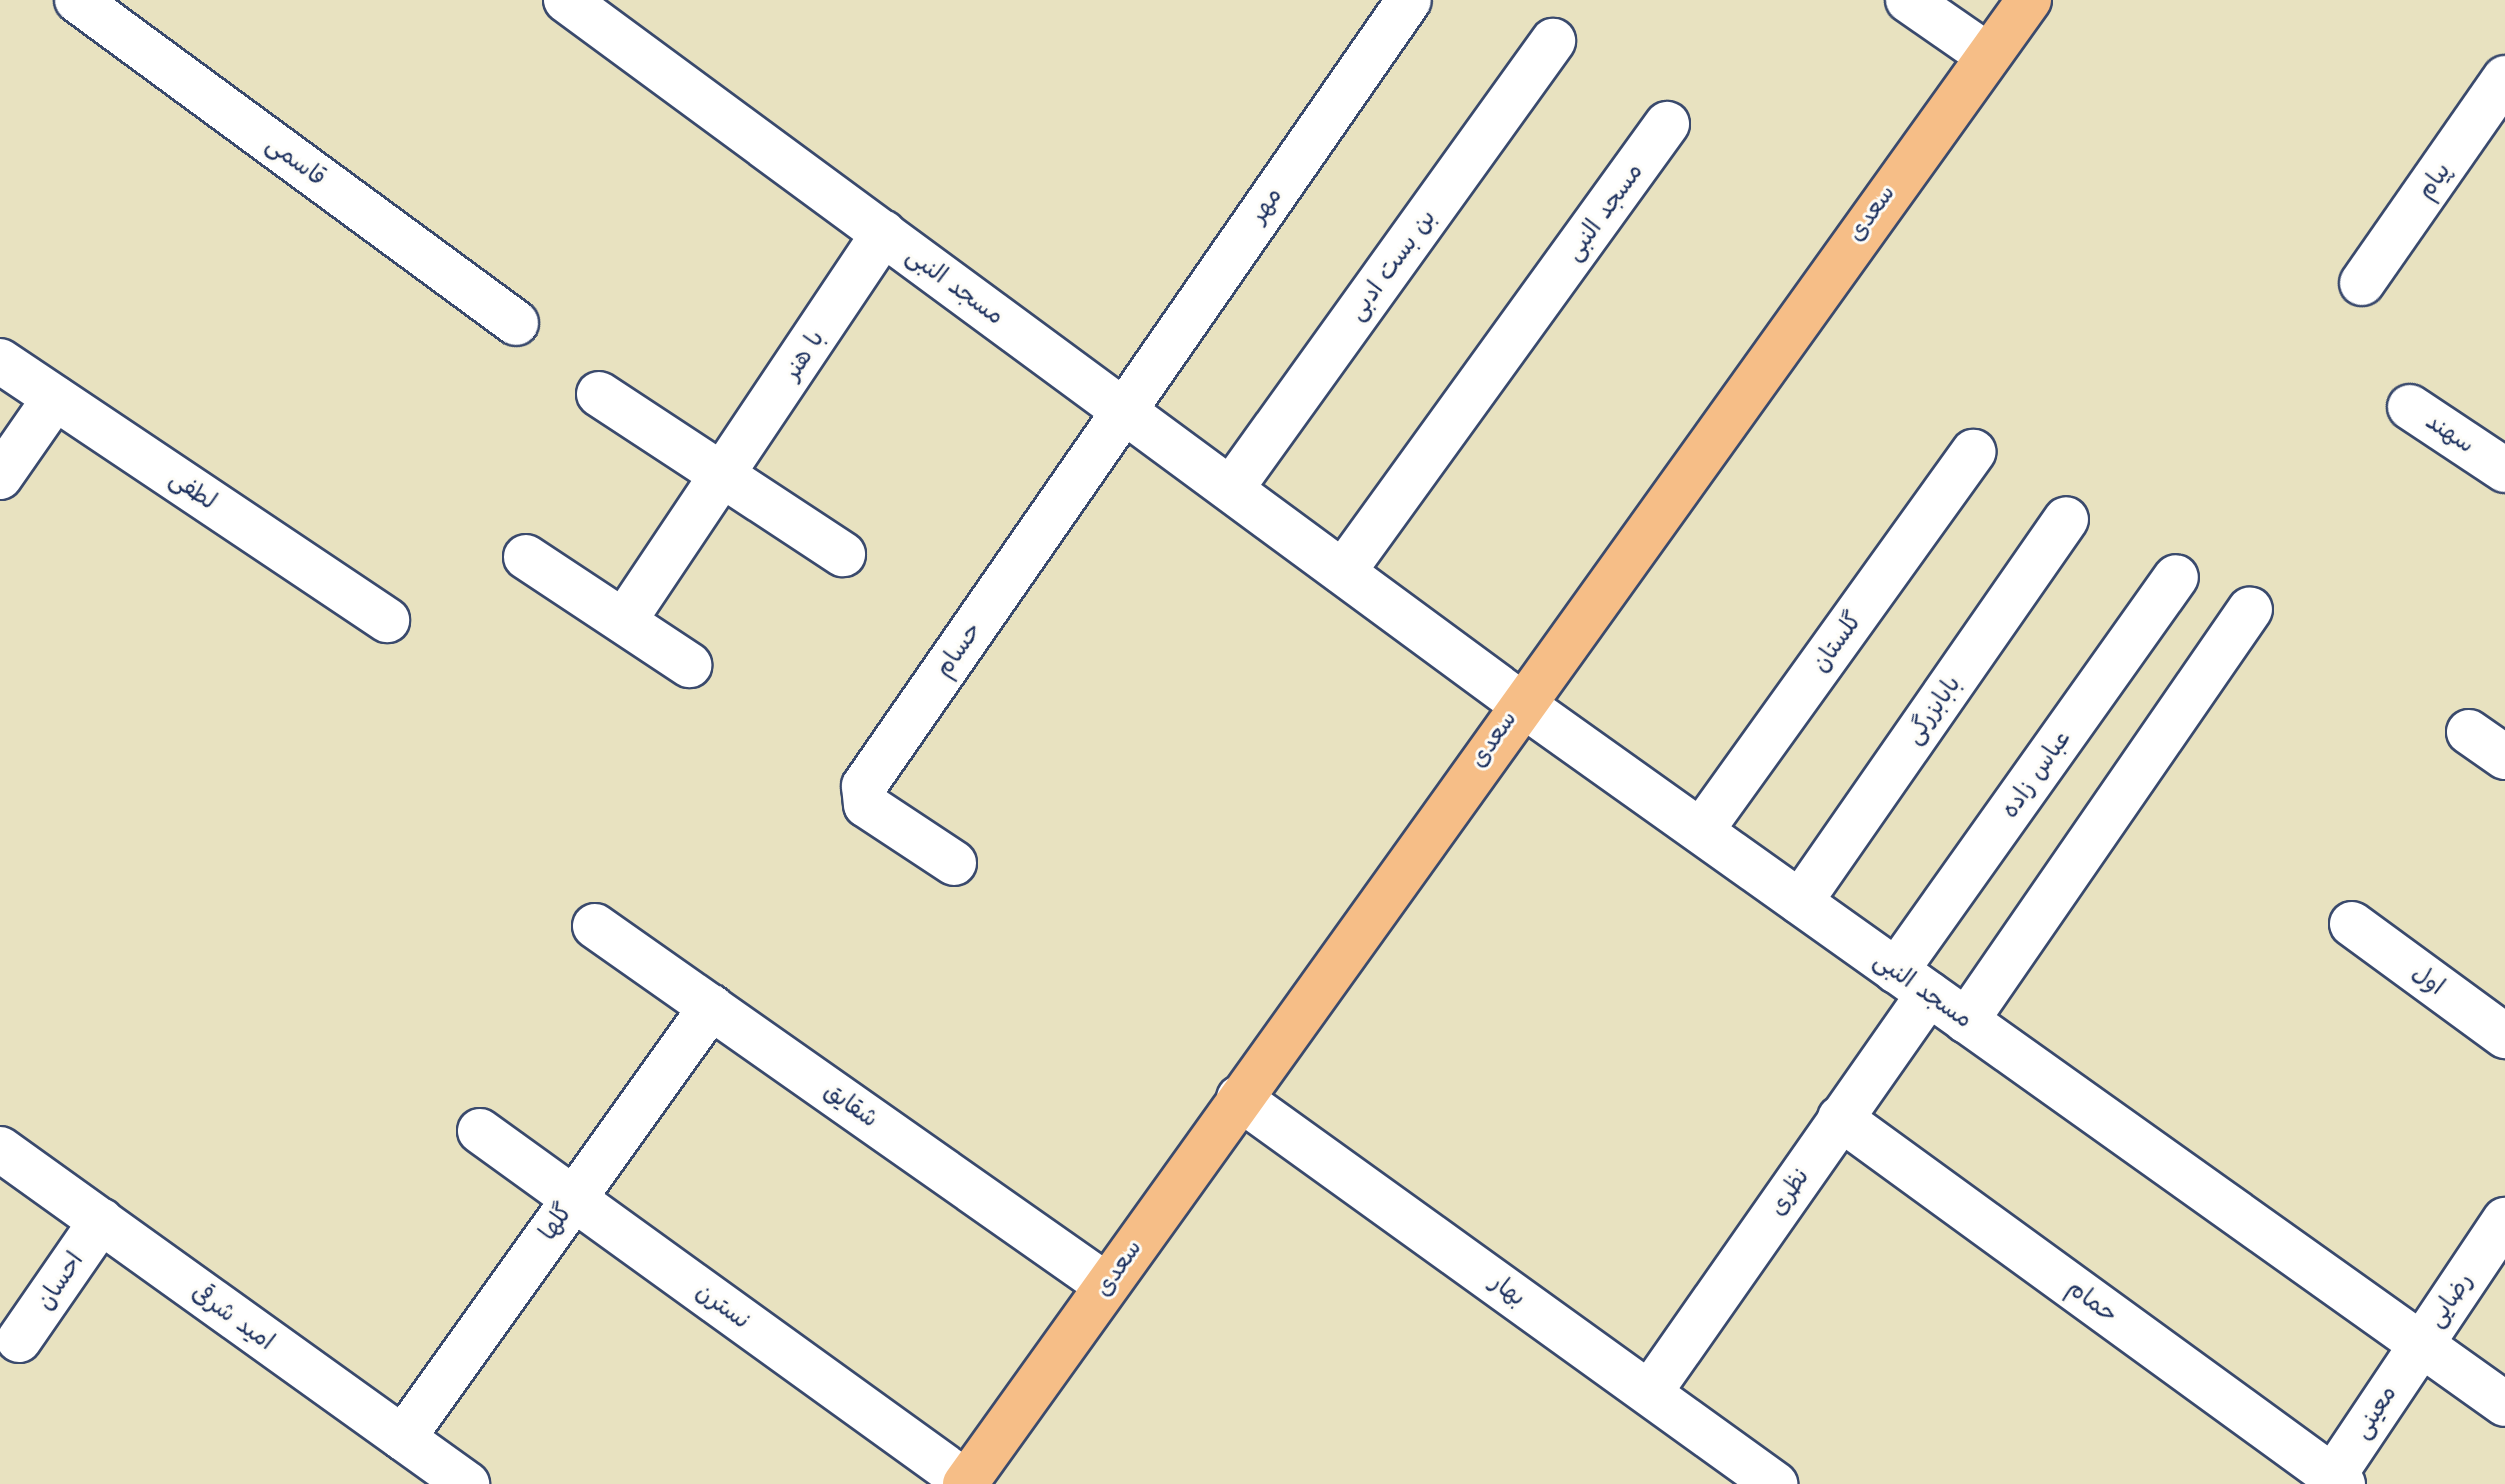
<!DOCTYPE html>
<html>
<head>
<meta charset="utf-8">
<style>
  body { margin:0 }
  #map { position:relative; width:2505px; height:1484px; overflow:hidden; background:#e8e2c0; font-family:"Shantell Sans","Playpen Sans Arabic",sans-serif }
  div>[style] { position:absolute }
  .roads { filter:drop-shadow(2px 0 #3a4a6d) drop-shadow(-2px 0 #3a4a6d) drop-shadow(0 2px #3a4a6d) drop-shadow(0 -2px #3a4a6d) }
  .minor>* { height:44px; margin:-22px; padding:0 22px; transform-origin:22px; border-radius:22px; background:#fff }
  .major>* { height:44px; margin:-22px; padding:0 22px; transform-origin:22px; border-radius:22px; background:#f6be87 }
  span { translate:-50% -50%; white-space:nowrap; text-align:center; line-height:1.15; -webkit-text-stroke:6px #fdfcf7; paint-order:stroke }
  .street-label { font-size:24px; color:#1b2f5e }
</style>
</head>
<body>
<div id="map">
  <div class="roads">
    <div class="minor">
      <i style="left:77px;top:0;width:545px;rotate:36.34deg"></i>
      <i style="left:566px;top:0;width:1184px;rotate:36.38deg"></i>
      <i style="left:1519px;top:702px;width:1210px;rotate:35.45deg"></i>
      <i style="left:1908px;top:0;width:95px;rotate:34.7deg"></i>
      <i style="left:2362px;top:283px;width:250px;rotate:-55.1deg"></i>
      <i style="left:0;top:361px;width:466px;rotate:33.8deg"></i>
      <i style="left:599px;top:394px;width:292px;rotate:33.3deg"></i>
      <i style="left:2410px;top:407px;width:114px;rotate:33.6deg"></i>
      <i style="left:0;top:477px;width:96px;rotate:-55.2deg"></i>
      <i style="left:1231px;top:489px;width:552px;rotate:-54.29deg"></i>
      <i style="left:526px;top:557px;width:196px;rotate:33.5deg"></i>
      <i style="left:1343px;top:572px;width:553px;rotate:-54.13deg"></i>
      <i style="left:624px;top:621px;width:467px;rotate:-56.2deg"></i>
      <i style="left:2469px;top:732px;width:44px;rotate:34.8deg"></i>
      <i style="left:1701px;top:831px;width:467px;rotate:-54.3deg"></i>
      <i style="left:954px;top:863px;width:105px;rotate:-146.6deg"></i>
      <i style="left:866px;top:805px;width:19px;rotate:-96deg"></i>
      <i style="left:864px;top:786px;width:956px;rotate:-55.26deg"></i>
      <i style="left:1800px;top:902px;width:466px;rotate:-55.2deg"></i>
      <i style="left:2352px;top:924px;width:190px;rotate:36.2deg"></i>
      <i style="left:595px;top:926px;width:625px;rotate:35.09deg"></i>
      <i style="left:1896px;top:971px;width:483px;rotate:-54.6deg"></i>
      <i style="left:1966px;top:1021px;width:500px;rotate:-55.4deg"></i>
      <i style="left:1239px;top:1098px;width:661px;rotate:35.76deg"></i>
      <i style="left:1840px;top:1118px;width:622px;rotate:36.04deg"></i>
      <i style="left:480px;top:1131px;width:599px;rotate:35.84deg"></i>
      <i style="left:0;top:1149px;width:575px;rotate:35.65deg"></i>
      <i style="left:19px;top:1340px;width:145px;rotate:-55.4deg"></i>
      <i style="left:1650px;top:1392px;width:486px;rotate:-55deg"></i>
      <i style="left:403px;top:1438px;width:530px;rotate:-54.45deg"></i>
      <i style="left:2328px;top:1484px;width:318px;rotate:-56.2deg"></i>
    </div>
    <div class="major">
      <i style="left:965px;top:1484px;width:1826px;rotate:-54.36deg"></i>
    </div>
  </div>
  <div class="street-label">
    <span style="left:296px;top:161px;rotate:36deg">قاسمی</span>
    <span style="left:2434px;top:181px;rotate:-55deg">پیام</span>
    <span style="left:1266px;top:205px;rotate:-55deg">مهر</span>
    <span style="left:1604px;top:212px;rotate:-54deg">مسجد النبی</span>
    <span style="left:1871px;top:213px;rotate:-54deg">سعدی</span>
    <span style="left:1392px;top:265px;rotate:-54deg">بن بست ادبی</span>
    <span style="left:955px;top:286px;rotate:36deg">مسجد النبی</span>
    <span style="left:804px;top:355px;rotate:-57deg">با هنر</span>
    <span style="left:2450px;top:433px;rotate:33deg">سهند</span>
    <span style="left:193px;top:490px;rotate:34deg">لطفی</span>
    <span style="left:1837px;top:642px;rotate:-54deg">گلستان</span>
    <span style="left:958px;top:650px;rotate:-55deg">حسام</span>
    <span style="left:1933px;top:710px;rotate:-55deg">بابابزرگی</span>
    <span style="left:1493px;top:739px;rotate:-55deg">سعدی</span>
    <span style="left:2036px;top:774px;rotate:-55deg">عباس زاده</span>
    <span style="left:2428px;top:980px;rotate:36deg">اول</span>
    <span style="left:1923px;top:990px;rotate:35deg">مسجد النبی</span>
    <span style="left:851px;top:1105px;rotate:35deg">شقایق</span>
    <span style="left:1789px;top:1192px;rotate:-55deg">نظری</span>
    <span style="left:556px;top:1222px;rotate:-55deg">گلها</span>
    <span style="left:1118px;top:1268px;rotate:-55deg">سعدی</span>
    <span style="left:60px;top:1281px;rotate:-56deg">احسان</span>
    <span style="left:1508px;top:1290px;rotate:36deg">بهار</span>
    <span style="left:2450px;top:1300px;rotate:-55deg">رضایی</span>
    <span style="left:2092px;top:1301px;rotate:36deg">حمام</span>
    <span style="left:723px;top:1306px;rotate:36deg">نسترن</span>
    <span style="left:233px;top:1317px;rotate:36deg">امید شرقی</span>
    <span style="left:2375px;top:1412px;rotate:-57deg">معینی</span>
  </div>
</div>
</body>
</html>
